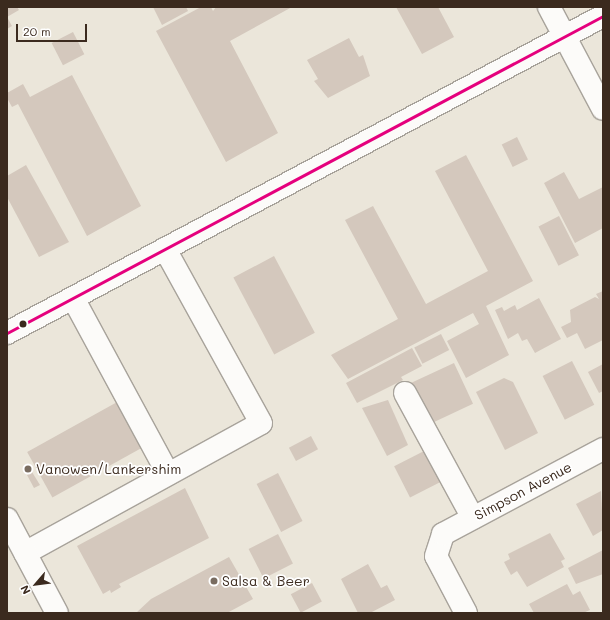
<!DOCTYPE html>
<html>
<head>
<meta charset="utf-8">
<style>
  body { margin:0 }
  #map { position:relative; width:610px; height:620px; overflow:hidden; background:#ebe6da; font-family:Mali,sans-serif }
  div>[style] { position:absolute }
  .building>* { inset:0; background:#d4c8bd; transform-origin:0 0 }
  .roads { filter:drop-shadow(1px 0 #a8a39b) drop-shadow(-1px 0 #a8a39b) drop-shadow(0 1px #a8a39b) drop-shadow(0 -1px #a8a39b) }
  .minor>* { height:22px; margin:-11px; padding:0 11px; transform-origin:11px; border-radius:11px; background:#fcfbf9 }
  .major>* { height:22px; margin:-11px; padding:0 11px; transform-origin:11px; border-radius:11px; background:#fcfbf9 }
  .bus-1>* { height:3px; margin:-1.5px; padding:0 1.5px; transform-origin:1.5px; border-radius:1.5px; background:#e5007d }
  .dots>* { width:11px; height:11px; translate:-50% -50%; box-sizing:border-box; border:2px solid #fff; border-radius:50% }
  span { translate:-50% -50%; white-space:nowrap; text-align:center; line-height:1.15; -webkit-text-stroke:3.5px #fff; paint-order:stroke }
  .poi-label { font-size:14px; color:#3b2a1e }
  .left { translate:0 -50%; text-align:left }
  .street-label { font-size:14px; color:#3b2a1e }
  .frame { position:absolute; inset:0; border:8px solid #3b2a1e; pointer-events:none }
  .north { position:absolute; left:16px; top:564px; width:40px; height:40px; -webkit-text-stroke:3px #fff; paint-order:stroke; rotate:242deg; font-size:11px; font-weight:700; line-height:16px; text-align:center; color:#3b2a1e }
  .north::after { content:''; display:block; margin:auto; width:14px; height:18px; background:#3b2a1e; clip-path:polygon(50% 0,100% 100%,50% 72%,0 100%) }
  .scale { position:absolute; left:16px; top:24px; width:71px; height:18px; box-sizing:border-box; border:2px solid #3b2a1e; border-top:0; padding-left:5px; font-size:12px; line-height:14px; white-space:nowrap; color:#3b2a1e; -webkit-text-stroke:3px #fff; paint-order:stroke }
</style>
</head>
<body>
<div id="map">
  <div class="building">
    <i style="clip-path:polygon(7px 7px,17px 7px,19px 10px,7px 17px)"></i>
    <i style="clip-path:polygon(153px 7px,186px 7px,188px 11px,162px 25px)"></i>
    <i style="clip-path:polygon(201px 7px,211px 7px,213px 11px,216px 7px,292px 7px,230px 41px,278px 133px,226px 162px,156px 31px)"></i>
    <i style="clip-path:polygon(396px 7px,438px 7px,454px 37px,422px 54px)"></i>
    <i style="clip-path:polygon(7px 17px,12px 26px,7px 29px)"></i>
    <i style="left:73px;top:32px;width:25px;height:24px;rotate:63deg"></i>
    <i style="clip-path:polygon(349px 38px,359px 57px,363px 55px,370px 76px,328px 98px,314px 81px,318px 79px,307px 60px)"></i>
    <i style="clip-path:polygon(72px 75px,141px 206px,87px 236px,18px 104px,12px 107px,7px 98px,7px 93px,23px 84px,30px 97px)"></i>
    <i style="left:517px;top:137px;width:25px;height:17px;rotate:64deg"></i>
    <i style="clip-path:polygon(466px 155px,533px 281px,486px 306px,509px 355px,466px 378px,447px 341px,479px 324px,473px 313px,348px 379px,331px 355px,398px 319px,345px 220px,373px 206px,426px 304px,488px 271px,435px 171px)"></i>
    <i style="clip-path:polygon(26px 165px,69px 242px,39px 257px,7px 197px,7px 176px)"></i>
    <i style="clip-path:polygon(564px 172px,579px 199px,603px 187px,603px 228px,575px 243px,544px 183px)"></i>
    <i style="left:559px;top:216px;width:44px;height:23px;rotate:63deg"></i>
    <i style="left:274px;top:256px;width:87px;height:46px;rotate:62deg"></i>
    <i style="clip-path:polygon(603px 291px,603px 340px,585px 349px,577px 333px,567px 338px,561px 327px,571px 322px,570px 310px,595px 297px,599px 299px,596px 294px)"></i>
    <i style="clip-path:polygon(539px 298px,561px 339px,535px 353px,527px 339px,522px 341px,518px 333px,508px 339px,495px 310px,502px 307px,504px 311px,515px 305px,517px 310px)"></i>
    <i style="left:441px;top:334px;width:18px;height:30px;rotate:63deg"></i>
    <i style="clip-path:polygon(412px 348px,422px 366px,401px 377px,403px 380px,357px 403px,346px 383px)"></i>
    <i style="left:572px;top:361px;width:49px;height:33px;rotate:63deg"></i>
    <i style="left:454px;top:363px;width:45px;height:47px;rotate:65deg"></i>
    <i style="clip-path:polygon(603px 364px,603px 391px,599px 393px,588px 372px)"></i>
    <i style="clip-path:polygon(504px 378px,513px 382px,538px 433px,505px 450px,476px 392px)"></i>
    <i style="clip-path:polygon(388px 400px,408px 445px,387px 456px,362px 408px)"></i>
    <i style="left:119px;top:401px;width:52px;height:105px;rotate:61deg"></i>
    <i style="left:311px;top:436px;width:15px;height:25px;rotate:62deg"></i>
    <i style="left:428px;top:449px;width:35px;height:38px;rotate:63deg"></i>
    <i style="clip-path:polygon(32px 472px,40px 485px,34px 488px,27px 475px)"></i>
    <i style="left:278px;top:473px;width:54px;height:24px;rotate:63deg"></i>
    <i style="clip-path:polygon(185px 488px,209px 538px,119px 584px,121px 587px,111px 593px,110px 590px,103px 594px,77px 546px)"></i>
    <i style="clip-path:polygon(601px 491px,603px 530px,593px 536px,576px 504px)"></i>
    <i style="clip-path:polygon(550px 533px,565px 559px,561px 561px,564px 567px,527px 587px,517px 571px,511px 575px,504px 562px,510px 559px,508px 554px)"></i>
    <i style="left:278px;top:534px;width:33px;height:33px;rotate:63deg"></i>
    <i style="clip-path:polygon(603px 550px,603px 574px,576px 584px,568px 568px)"></i>
    <i style="clip-path:polygon(229px 557px,253px 599px,227px 613px,136px 613px,151px 599px)"></i>
    <i style="clip-path:polygon(368px 564px,381px 588px,387px 585px,395px 600px,370px 613px,358px 613px,341px 579px)"></i>
    <i style="left:312px;top:583px;width:21px;height:24px;rotate:62deg"></i>
    <i style="clip-path:polygon(567px 584px,573px 595px,580px 591px,590px 610px,583px 613px,534px 613px,529px 604px)"></i>
  </div>
  <div class="roads">
    <div class="minor">
      <i style="left:549px;top:7px;width:115px;rotate:62.1deg"></i>
      <i style="left:73px;top:298px;width:200px;rotate:61.6deg"></i>
      <i style="left:405px;top:393px;width:142px;rotate:61.5deg"></i>
      <i style="left:25px;top:553px;width:269px;rotate:-28.8deg"></i>
      <i style="left:261px;top:423px;width:199px;rotate:-118.9deg"></i>
      <i style="left:466px;top:613px;width:64px;rotate:-117.8deg"></i>
      <i style="left:436px;top:556px;width:23px;rotate:-72deg"></i>
      <i style="left:443px;top:534px;width:181px;rotate:-28deg"></i>
    </div>
    <div class="major">
      <i style="left:7px;top:333px;width:675px;rotate:-28.01deg"></i>
      <i style="left:7px;top:519px;width:106px;rotate:62deg"></i>
    </div>
  </div>
  <div class="bus-1">
    <i style="left:7px;top:333px;width:675px;rotate:-28.01deg"></i>
  </div>
  <div class="dots">
    <i style="left:23px;top:324px;background:#3b2a1e"></i>
    <i style="left:28px;top:469px;background:#796c60"></i>
    <i style="left:214px;top:581px;background:#796c60"></i>
  </div>
  <div class="poi-label">
    <span class="left" style="left:36px;top:469px">Vanowen/Lankershim</span>
    <span class="left" style="left:222px;top:581px">Salsa &amp; Beer</span>
  </div>
  <div class="street-label">
    <span style="left:523px;top:491px;rotate:-28deg">Simpson Avenue</span>
  </div>
  <div class="frame"></div>
  <div class="north">N</div>
  <div class="scale">20 m</div>
</div>
</body>
</html>
